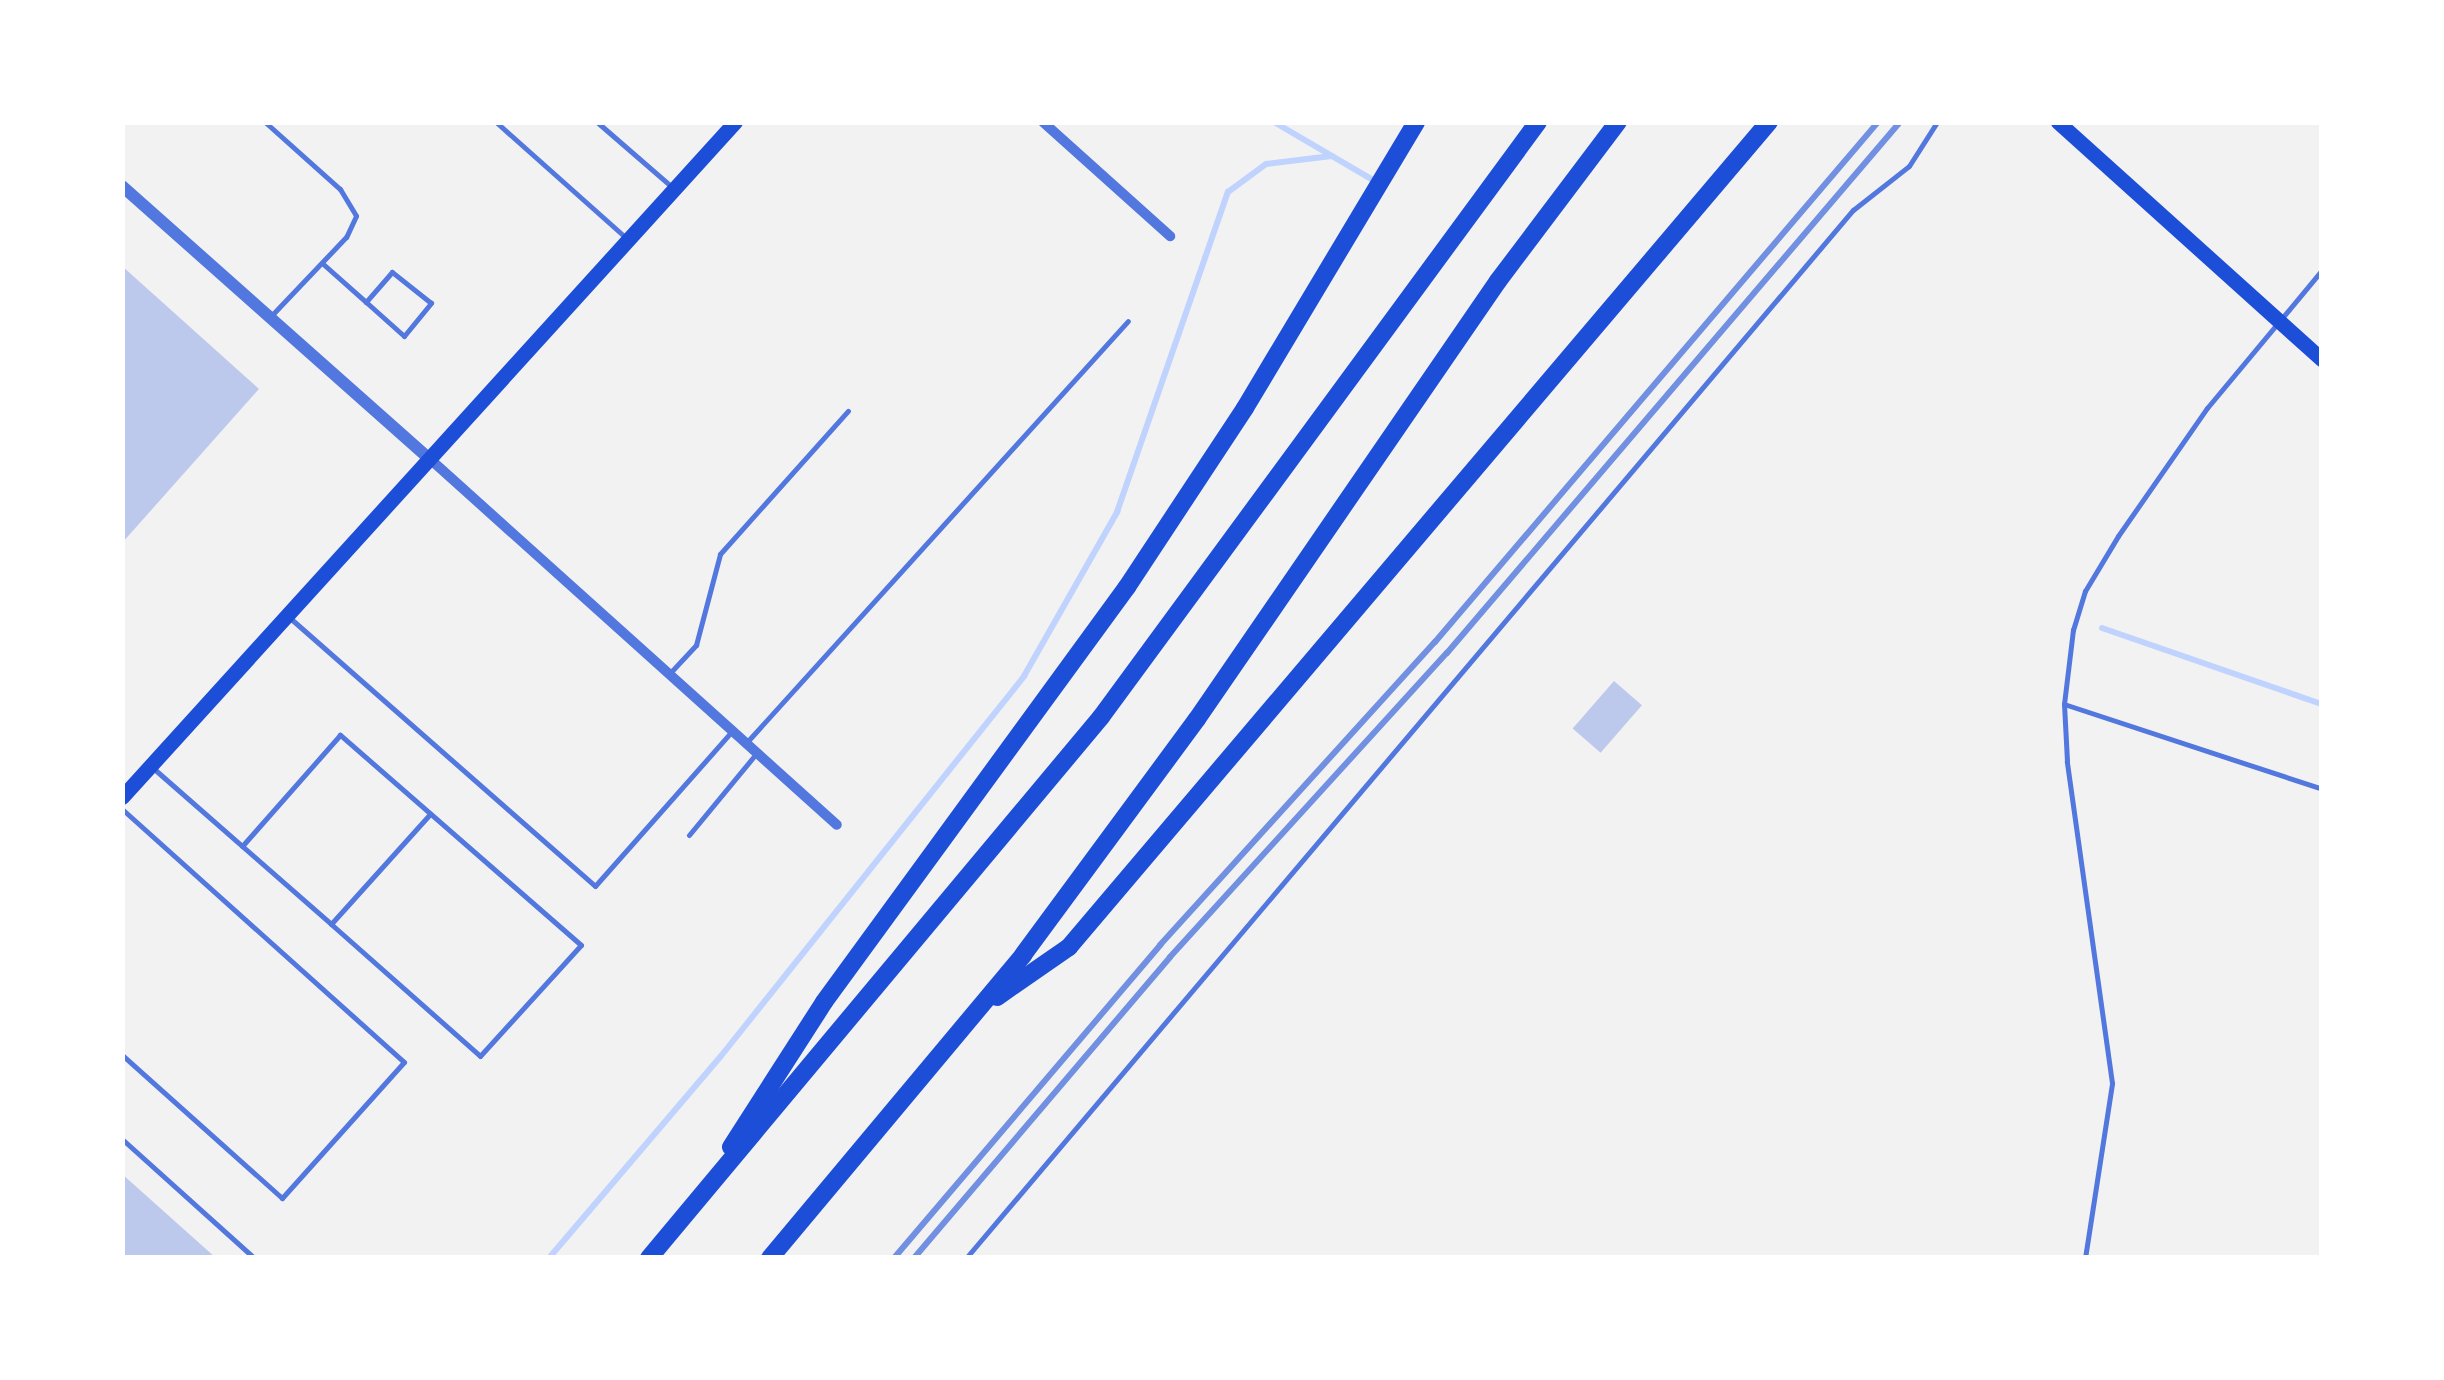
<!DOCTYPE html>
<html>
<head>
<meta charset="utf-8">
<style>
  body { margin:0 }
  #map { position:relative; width:2444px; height:1380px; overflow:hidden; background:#f2f2f2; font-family:"PT Sans",sans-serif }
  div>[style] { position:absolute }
  .stream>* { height:6px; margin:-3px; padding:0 3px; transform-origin:3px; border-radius:3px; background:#bfd3fe }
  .building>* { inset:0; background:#bdc9ec; transform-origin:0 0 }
  .service>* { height:5px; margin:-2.5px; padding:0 2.5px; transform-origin:2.5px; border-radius:2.5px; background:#5277de }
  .minor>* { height:10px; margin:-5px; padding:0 5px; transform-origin:5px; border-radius:5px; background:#5277de }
  .tertiary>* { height:12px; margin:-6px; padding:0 6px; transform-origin:6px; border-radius:6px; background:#5277de }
  .primary>* { height:15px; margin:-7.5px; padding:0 7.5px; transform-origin:7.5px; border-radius:7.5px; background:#1d4ed8 }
  .motorway>* { height:18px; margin:-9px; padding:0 9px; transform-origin:9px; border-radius:9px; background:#1d4ed8 }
  .rail>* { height:6px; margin:-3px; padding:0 3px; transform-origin:3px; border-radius:3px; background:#7290e2 }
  span { translate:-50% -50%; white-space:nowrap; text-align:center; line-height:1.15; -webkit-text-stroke:8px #fff; paint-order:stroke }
  .frame { position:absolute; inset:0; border:125px solid #fff; pointer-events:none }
</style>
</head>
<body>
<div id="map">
  <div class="stream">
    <i style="left:1274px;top:122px;width:113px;rotate:30.4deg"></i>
    <i style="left:2102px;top:628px;width:233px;rotate:19.1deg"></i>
    <i style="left:549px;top:1258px;width:265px;rotate:-49.6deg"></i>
    <i style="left:721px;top:1056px;width:486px;rotate:-51.4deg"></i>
    <i style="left:1024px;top:676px;width:189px;rotate:-60.4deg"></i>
    <i style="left:1117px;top:512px;width:339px;rotate:-70.9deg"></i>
    <i style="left:1228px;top:192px;width:47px;rotate:-36.4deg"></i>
    <i style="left:1266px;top:164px;width:66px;rotate:-6.9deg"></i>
  </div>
  <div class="building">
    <i style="clip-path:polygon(122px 266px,259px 389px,122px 543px)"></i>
    <i style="left:1614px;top:681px;width:37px;height:63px;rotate:41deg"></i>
    <i style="clip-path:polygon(122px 1174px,216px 1258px,122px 1258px)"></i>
  </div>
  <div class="service">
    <i style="left:265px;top:122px;width:101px;rotate:41.8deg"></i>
    <i style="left:340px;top:189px;width:31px;rotate:59deg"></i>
    <i style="left:356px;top:216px;width:23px;rotate:115deg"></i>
    <i style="left:346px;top:237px;width:108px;rotate:133.5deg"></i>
    <i style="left:496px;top:122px;width:174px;rotate:41.7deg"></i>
    <i style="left:597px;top:122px;width:99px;rotate:40.9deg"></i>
    <i style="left:322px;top:263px;width:59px;rotate:41.6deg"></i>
    <i style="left:366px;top:302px;width:51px;rotate:41.8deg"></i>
    <i style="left:404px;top:336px;width:43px;rotate:-50.7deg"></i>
    <i style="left:431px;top:303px;width:50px;rotate:-141.5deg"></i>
    <i style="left:392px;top:272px;width:40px;rotate:131deg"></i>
    <i style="left:290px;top:618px;width:406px;rotate:41.3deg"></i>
    <i style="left:595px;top:886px;width:207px;rotate:-48.5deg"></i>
    <i style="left:669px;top:674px;width:40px;rotate:-47deg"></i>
    <i style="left:696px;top:645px;width:94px;rotate:-75.2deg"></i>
    <i style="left:720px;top:554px;width:192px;rotate:-48.2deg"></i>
    <i style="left:2064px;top:704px;width:272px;rotate:18.2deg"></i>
    <i style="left:746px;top:743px;width:569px;rotate:-47.85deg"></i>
    <i style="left:153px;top:768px;width:237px;rotate:41.2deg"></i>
    <i style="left:331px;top:924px;width:199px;rotate:41.5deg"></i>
    <i style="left:480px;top:1056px;width:150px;rotate:-47.7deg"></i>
    <i style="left:581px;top:945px;width:320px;rotate:-138.9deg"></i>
    <i style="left:340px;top:735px;width:148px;rotate:131.4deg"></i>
    <i style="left:122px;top:809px;width:379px;rotate:41.9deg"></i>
    <i style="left:404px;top:1062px;width:183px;rotate:131.9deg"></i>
    <i style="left:282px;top:1198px;width:215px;rotate:-138.2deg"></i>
    <i style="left:689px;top:835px;width:104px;rotate:-50.5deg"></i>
    <i style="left:331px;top:924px;width:148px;rotate:-48deg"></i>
    <i style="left:122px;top:1139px;width:178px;rotate:42deg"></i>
    <i style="left:966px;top:1258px;width:1373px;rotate:-49.76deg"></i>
    <i style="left:1853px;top:210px;width:71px;rotate:-38.2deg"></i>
    <i style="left:1909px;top:166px;width:52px;rotate:-57.5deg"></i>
    <i style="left:2085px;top:1258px;width:177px;rotate:-81.2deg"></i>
    <i style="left:2112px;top:1083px;width:325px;rotate:-98deg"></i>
    <i style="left:2067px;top:761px;width:57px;rotate:-93deg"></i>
    <i style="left:2064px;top:704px;width:75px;rotate:-83.1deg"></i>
    <i style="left:2073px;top:630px;width:41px;rotate:-72.9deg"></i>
    <i style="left:2085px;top:591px;width:64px;rotate:-59deg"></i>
    <i style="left:2118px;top:536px;width:156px;rotate:-55.2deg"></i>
    <i style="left:2207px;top:408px;width:180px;rotate:-50.2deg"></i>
  </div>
  <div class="minor">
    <i style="left:1043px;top:122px;width:171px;rotate:41.9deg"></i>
    <i style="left:430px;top:459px;width:547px;rotate:41.96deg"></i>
  </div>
  <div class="tertiary">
    <i style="left:122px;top:186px;width:412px;rotate:41.6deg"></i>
  </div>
  <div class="primary">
    <i style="left:2058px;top:122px;width:355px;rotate:42deg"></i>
    <i style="left:122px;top:797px;width:912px;rotate:-47.76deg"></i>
  </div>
  <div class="motorway">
    <i style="left:997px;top:997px;width:88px;rotate:-34.8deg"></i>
    <i style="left:1069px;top:947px;width:1082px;rotate:-49.69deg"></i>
    <i style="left:731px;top:1147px;width:172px;rotate:-57.3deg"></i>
    <i style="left:824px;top:1002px;width:514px;rotate:-53.87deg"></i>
    <i style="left:1127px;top:587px;width:214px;rotate:-56.6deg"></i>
    <i style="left:1245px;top:408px;width:333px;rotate:-59.1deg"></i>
    <i style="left:649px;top:1258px;width:705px;rotate:-50.12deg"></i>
    <i style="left:1101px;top:717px;width:738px;rotate:-53.7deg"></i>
    <i style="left:770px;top:1258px;width:395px;rotate:-50.1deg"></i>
    <i style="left:1023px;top:955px;width:293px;rotate:-53.6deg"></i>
    <i style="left:1197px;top:719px;width:531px;rotate:-55.5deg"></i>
    <i style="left:1498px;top:281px;width:199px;rotate:-53deg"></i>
  </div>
  <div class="rail">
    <i style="left:894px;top:1258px;width:411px;rotate:-49.6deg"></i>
    <i style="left:1160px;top:945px;width:409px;rotate:-47.8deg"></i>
    <i style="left:1435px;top:642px;width:683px;rotate:-49.57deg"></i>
    <i style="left:914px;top:1258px;width:395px;rotate:-49.6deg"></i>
    <i style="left:1170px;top:957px;width:411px;rotate:-47.7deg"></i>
    <i style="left:1447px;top:653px;width:698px;rotate:-49.53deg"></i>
  </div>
  <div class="frame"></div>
</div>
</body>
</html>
